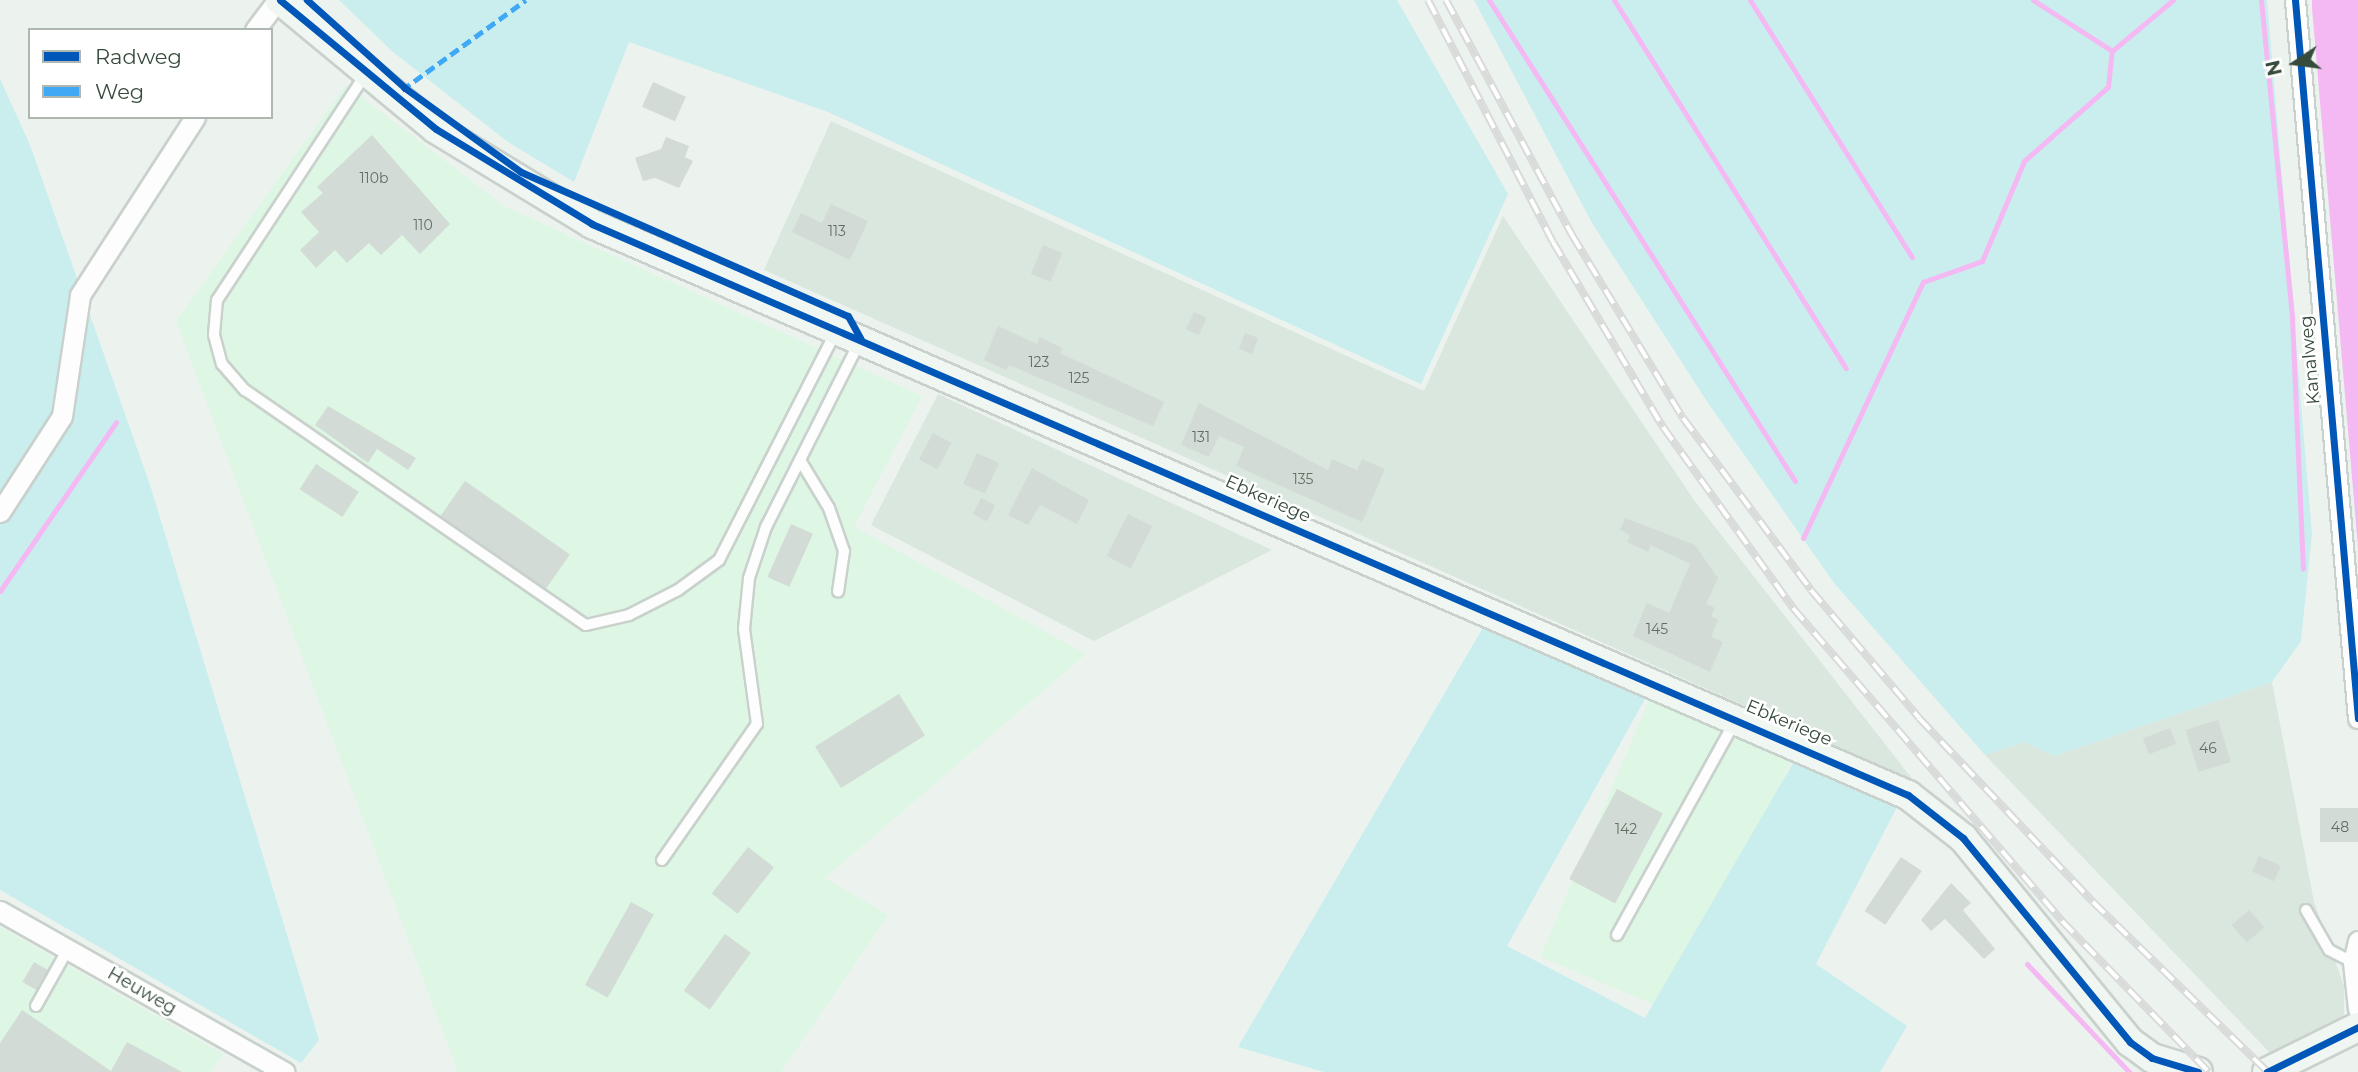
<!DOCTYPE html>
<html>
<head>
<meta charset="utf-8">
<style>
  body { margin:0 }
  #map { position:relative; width:2358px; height:1072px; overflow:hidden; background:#ecf3ee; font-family:Montserrat,sans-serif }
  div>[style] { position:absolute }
  .residential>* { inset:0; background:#d9e7de }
  .commercial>* { inset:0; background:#def6e4; transform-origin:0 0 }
  .green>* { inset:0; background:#caedee }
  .water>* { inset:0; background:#f4b9f2 }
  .stream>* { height:5px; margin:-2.5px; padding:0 2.5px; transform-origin:2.5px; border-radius:2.5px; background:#f4b9f2 }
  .building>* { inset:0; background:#d2dbd5; transform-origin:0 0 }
  .roads { filter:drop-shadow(2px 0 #c9d1cc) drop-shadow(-2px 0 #c9d1cc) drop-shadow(0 2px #c9d1cc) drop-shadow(0 -2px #c9d1cc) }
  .lane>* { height:10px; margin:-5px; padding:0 5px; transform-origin:5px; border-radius:5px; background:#fcfdfc }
  .street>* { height:19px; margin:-9.5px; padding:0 9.5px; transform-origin:9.5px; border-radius:9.5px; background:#fcfdfc }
  .secondary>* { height:28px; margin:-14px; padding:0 14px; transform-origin:14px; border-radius:14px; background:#f0f7f3 }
  .rail>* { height:8px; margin-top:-4px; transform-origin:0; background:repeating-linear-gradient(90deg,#fff 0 16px,#d9dada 0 32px); box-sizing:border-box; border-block:2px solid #d9dada }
  .quiet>* { height:5px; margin-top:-2.5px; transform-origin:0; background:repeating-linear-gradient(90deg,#3fa9f5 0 10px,transparent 0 15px) }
  .cycleway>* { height:7px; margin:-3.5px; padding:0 3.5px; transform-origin:3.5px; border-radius:3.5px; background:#0057b8 }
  span { translate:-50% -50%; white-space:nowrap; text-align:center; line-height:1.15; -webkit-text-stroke:5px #fff; paint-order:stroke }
  .number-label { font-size:14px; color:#5f7063 }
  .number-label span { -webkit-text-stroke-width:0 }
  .street-label { font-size:18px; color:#364b3b }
  .legend { position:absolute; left:28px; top:28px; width:245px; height:91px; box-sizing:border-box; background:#fff; border:2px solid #afb7b1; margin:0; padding:9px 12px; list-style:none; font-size:21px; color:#364b3b }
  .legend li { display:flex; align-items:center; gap:14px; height:35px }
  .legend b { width:35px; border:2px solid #afb7b1 }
  .north { position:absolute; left:2260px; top:28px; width:70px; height:70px; -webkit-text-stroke:5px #fff; paint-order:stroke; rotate:257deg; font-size:19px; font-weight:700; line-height:28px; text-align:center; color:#364b3b }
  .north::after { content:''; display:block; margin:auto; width:24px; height:32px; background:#364b3b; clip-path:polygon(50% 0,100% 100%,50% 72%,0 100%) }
</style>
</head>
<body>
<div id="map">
  <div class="residential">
    <i style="clip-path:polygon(831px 121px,1424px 391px,1503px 216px,1694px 500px,1914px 781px,764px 270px)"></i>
    <i style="clip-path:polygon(938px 394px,1272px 550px,1094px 641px,871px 525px)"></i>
    <i style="clip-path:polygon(2272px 682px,2314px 902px,2344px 986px,2344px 1018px,2315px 1038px,2270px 1053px,1985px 755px,2024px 742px,2054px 756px)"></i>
  </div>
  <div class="commercial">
    <i style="clip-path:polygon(346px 85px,504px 206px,922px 396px,854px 527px,1086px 654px,825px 878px,888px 915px,781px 1072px,458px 1072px,176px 321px)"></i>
    <i style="left:1651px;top:696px;width:154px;height:283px;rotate:23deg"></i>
    <i style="clip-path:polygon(0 927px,223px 1054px,210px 1072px,0 1072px)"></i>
  </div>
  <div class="green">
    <i style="clip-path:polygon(339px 0,1397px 0,1508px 194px,1421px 384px,828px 112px,629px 42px,574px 182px,508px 142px,393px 52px)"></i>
    <i style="clip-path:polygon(1474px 0,2267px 0,2312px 534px,2301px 641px,2272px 682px,2054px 756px,2024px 742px,1985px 755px,1834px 583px,1708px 403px,1592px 223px)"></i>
    <i style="clip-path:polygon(0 79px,30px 145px,150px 485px,319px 1040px,301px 1063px,0 890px)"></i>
    <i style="clip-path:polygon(1485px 624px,1649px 692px,1507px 946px,1645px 1018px,1796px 758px,1898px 805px,1816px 964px,1907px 1026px,1880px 1072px,1324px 1072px,1238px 1047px)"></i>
  </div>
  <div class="water">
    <i style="clip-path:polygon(2312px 0,2358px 0,2358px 547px,2312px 8px)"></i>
  </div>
  <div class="stream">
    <i style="left:1489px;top:0;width:570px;rotate:57.54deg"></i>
    <i style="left:1614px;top:0;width:435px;rotate:57.8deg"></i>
    <i style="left:1750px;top:0;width:304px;rotate:57.8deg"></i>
    <i style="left:2033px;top:0;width:94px;rotate:32.8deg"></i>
    <i style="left:2261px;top:0;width:320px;rotate:84.4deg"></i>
    <i style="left:2292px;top:318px;width:251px;rotate:87.5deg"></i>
    <i style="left:1803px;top:538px;width:283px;rotate:-64.9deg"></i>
    <i style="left:1923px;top:282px;width:63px;rotate:-19.6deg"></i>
    <i style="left:1982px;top:261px;width:108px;rotate:-67.2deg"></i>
    <i style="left:2024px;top:161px;width:112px;rotate:-41.4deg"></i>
    <i style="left:2108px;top:87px;width:36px;rotate:-84deg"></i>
    <i style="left:2112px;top:51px;width:80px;rotate:-39.9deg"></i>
    <i style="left:0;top:591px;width:205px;rotate:-55.5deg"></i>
    <i style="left:2027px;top:964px;width:149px;rotate:46.6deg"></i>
  </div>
  <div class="building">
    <i style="left:653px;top:82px;width:36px;height:27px;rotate:24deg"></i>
    <i style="clip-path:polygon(372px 135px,450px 224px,420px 254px,402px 235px,381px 255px,369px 243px,347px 263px,335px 250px,316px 268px,300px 250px,319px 232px,301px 212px,323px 193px,317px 187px)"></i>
    <i style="clip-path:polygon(666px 137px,689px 146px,685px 157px,693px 161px,679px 188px,655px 178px,643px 181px,635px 158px,661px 149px)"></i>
    <i style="clip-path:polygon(831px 204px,868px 221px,850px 260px,792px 232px,801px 213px,822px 223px)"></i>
    <i style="left:1043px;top:245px;width:21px;height:31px;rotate:23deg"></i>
    <i style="left:1194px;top:312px;width:14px;height:19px;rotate:25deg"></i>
    <i style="clip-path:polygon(998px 326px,1037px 344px,1040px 337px,1062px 348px,1060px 353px,1164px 402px,1153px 426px,1009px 365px,1006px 370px,984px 360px)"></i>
    <i style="left:1245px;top:333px;width:14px;height:17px;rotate:21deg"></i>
    <i style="clip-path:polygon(1199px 403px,1328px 470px,1332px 459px,1357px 470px,1362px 459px,1385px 469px,1362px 522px,1236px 466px,1244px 447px,1219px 436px,1209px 457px,1181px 445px)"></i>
    <i style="clip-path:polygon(328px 406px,416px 458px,408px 470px,377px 449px,368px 463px,315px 425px)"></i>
    <i style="left:933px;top:433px;width:21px;height:30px;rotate:28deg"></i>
    <i style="left:977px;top:453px;width:24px;height:34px;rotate:24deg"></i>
    <i style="left:316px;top:464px;width:51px;height:30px;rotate:33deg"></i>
    <i style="clip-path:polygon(1032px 468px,1089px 500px,1077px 524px,1040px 505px,1028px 525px,1008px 515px)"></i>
    <i style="left:465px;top:481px;width:128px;height:43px;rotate:35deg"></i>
    <i style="left:981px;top:498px;width:16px;height:18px;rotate:27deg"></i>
    <i style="left:1128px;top:514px;width:27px;height:47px;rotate:27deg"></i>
    <i style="clip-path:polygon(1625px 518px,1695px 545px,1718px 578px,1706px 604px,1715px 608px,1711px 616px,1718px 620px,1711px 637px,1723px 642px,1710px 672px,1633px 636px,1647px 603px,1669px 613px,1690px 564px,1651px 545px,1648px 552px,1627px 542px,1630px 535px,1620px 530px)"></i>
    <i style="left:791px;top:524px;width:24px;height:58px;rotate:24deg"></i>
    <i style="left:899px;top:694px;width:49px;height:99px;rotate:58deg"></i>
    <i style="left:2218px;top:720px;width:44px;height:34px;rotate:73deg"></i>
    <i style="left:2170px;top:728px;width:17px;height:29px;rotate:69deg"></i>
    <i style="left:1617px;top:789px;width:52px;height:102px;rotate:28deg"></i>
    <i style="left:2358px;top:808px;width:34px;height:38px;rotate:90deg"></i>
    <i style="left:748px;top:847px;width:33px;height:59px;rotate:38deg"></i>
    <i style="left:2259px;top:856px;width:24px;height:17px;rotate:24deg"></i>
    <i style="left:1901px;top:857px;width:25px;height:65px;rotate:34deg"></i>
    <i style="clip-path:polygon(1951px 883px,1971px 903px,1963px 910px,1995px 949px,1984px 959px,1945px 919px,1931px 931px,1921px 920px)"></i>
    <i style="left:631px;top:902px;width:26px;height:95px;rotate:29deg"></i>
    <i style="left:2249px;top:910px;width:23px;height:23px;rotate:49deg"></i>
    <i style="left:725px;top:934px;width:32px;height:70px;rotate:36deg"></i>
    <i style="left:34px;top:962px;width:16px;height:23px;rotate:30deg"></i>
    <i style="clip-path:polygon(22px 1010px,111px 1071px,127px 1042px,182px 1072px,0 1072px,0 1043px)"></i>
  </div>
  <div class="roads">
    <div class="lane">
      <i style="left:365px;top:75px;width:269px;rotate:123.3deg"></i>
      <i style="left:217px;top:300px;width:35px;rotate:95deg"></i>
      <i style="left:214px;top:335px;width:30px;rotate:75deg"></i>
      <i style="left:222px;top:364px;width:35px;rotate:49deg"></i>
      <i style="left:245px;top:390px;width:414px;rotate:34.6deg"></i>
      <i style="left:586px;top:625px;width:44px;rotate:-13.1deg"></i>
      <i style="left:629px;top:615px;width:55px;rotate:-27deg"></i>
      <i style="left:678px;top:590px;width:51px;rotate:-36.2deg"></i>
      <i style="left:719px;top:560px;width:255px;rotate:-62.9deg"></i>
      <i style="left:800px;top:460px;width:56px;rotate:58.9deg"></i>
      <i style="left:829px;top:508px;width:46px;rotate:70.8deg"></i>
      <i style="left:844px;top:551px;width:41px;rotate:98.3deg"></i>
      <i style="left:662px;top:860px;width:166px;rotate:-55.1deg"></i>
      <i style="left:757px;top:724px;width:96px;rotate:-97.8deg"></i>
      <i style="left:744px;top:629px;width:51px;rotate:-84.4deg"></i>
      <i style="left:749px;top:578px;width:54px;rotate:-71.6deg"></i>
      <i style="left:766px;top:527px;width:206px;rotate:-63.2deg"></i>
      <i style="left:2306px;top:910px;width:46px;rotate:60.1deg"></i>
      <i style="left:2329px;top:950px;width:27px;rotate:27deg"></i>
      <i style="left:1617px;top:935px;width:244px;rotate:-61.1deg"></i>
      <i style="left:36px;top:1006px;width:65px;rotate:-60.7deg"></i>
    </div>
    <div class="street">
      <i style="left:2295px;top:0;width:721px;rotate:84.99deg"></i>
      <i style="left:255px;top:30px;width:38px;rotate:-53deg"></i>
      <i style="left:0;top:512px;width:114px;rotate:-57.1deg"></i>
      <i style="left:62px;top:416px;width:122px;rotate:-81.5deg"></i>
      <i style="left:80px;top:295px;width:212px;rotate:-57.1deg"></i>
      <i style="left:0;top:911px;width:327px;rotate:29.5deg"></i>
      <i style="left:2358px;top:941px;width:22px;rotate:103deg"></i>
      <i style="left:2353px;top:962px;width:47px;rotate:83.9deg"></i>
    </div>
    <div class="secondary">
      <i style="left:280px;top:0;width:202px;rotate:39.6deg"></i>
      <i style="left:436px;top:129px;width:183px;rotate:31.3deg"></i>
      <i style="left:592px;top:224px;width:1435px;rotate:23.46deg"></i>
      <i style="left:1908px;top:795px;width:70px;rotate:38deg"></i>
      <i style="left:1963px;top:838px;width:264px;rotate:50.7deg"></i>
      <i style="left:2130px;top:1042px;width:27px;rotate:36deg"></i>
      <i style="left:2152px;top:1058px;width:48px;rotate:16.9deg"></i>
      <i style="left:2267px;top:1072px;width:102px;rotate:-26.3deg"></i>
    </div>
  </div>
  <div class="rail">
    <i style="left:1428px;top:0;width:272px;rotate:62.7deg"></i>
    <i style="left:1553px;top:242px;width:215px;rotate:59.3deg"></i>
    <i style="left:1663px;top:427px;width:223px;rotate:54.3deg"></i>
    <i style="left:1793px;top:608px;width:413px;rotate:49.3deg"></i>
    <i style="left:2062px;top:921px;width:211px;rotate:45.8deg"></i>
    <i style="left:1446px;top:0;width:267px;rotate:61.8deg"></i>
    <i style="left:1572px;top:235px;width:214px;rotate:58.8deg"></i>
    <i style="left:1683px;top:418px;width:214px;rotate:53.3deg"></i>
    <i style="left:1811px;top:590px;width:167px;rotate:49.8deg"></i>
    <i style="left:1919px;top:718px;width:253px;rotate:46.6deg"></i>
    <i style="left:2093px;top:902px;width:244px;rotate:44.2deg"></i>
  </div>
  <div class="quiet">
    <i style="left:402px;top:90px;width:153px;rotate:-36deg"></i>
  </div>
  <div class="cycleway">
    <i style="left:280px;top:0;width:202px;rotate:39.6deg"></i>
    <i style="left:436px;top:129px;width:183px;rotate:31.3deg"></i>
    <i style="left:592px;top:224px;width:1435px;rotate:23.46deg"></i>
    <i style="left:1908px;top:795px;width:70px;rotate:38deg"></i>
    <i style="left:1963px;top:838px;width:264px;rotate:50.7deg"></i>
    <i style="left:2130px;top:1042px;width:27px;rotate:36deg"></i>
    <i style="left:2152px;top:1058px;width:48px;rotate:16.9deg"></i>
    <i style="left:307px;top:0;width:132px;rotate:41.9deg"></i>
    <i style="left:405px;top:88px;width:143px;rotate:35.9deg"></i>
    <i style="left:521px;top:172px;width:357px;rotate:23.8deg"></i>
    <i style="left:848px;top:316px;width:26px;rotate:61deg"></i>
    <i style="left:2295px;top:0;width:721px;rotate:84.99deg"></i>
    <i style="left:2267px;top:1072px;width:102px;rotate:-26.3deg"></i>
  </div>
  <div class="number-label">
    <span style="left:374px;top:178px">110b</span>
    <span style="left:423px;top:225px">110</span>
    <span style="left:837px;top:231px">113</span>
    <span style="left:1039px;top:362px">123</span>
    <span style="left:1079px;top:378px">125</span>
    <span style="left:1201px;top:437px">131</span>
    <span style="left:1303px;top:479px">135</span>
    <span style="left:1657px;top:629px">145</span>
    <span style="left:2208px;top:748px">46</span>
    <span style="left:2340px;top:827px">48</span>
    <span style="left:1626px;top:829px">142</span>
  </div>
  <div class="street-label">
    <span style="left:2310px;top:360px;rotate:-95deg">Kanalweg</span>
    <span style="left:1268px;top:499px;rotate:24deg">Ebkeriege</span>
    <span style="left:1789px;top:723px;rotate:23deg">Ebkeriege</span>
    <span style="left:142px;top:991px;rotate:30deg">Heuweg</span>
  </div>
  <ul class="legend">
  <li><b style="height:9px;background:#0057b8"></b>Radweg</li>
  <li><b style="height:9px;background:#3fa9f5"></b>Weg</li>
  </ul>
  <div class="north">N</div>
</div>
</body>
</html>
